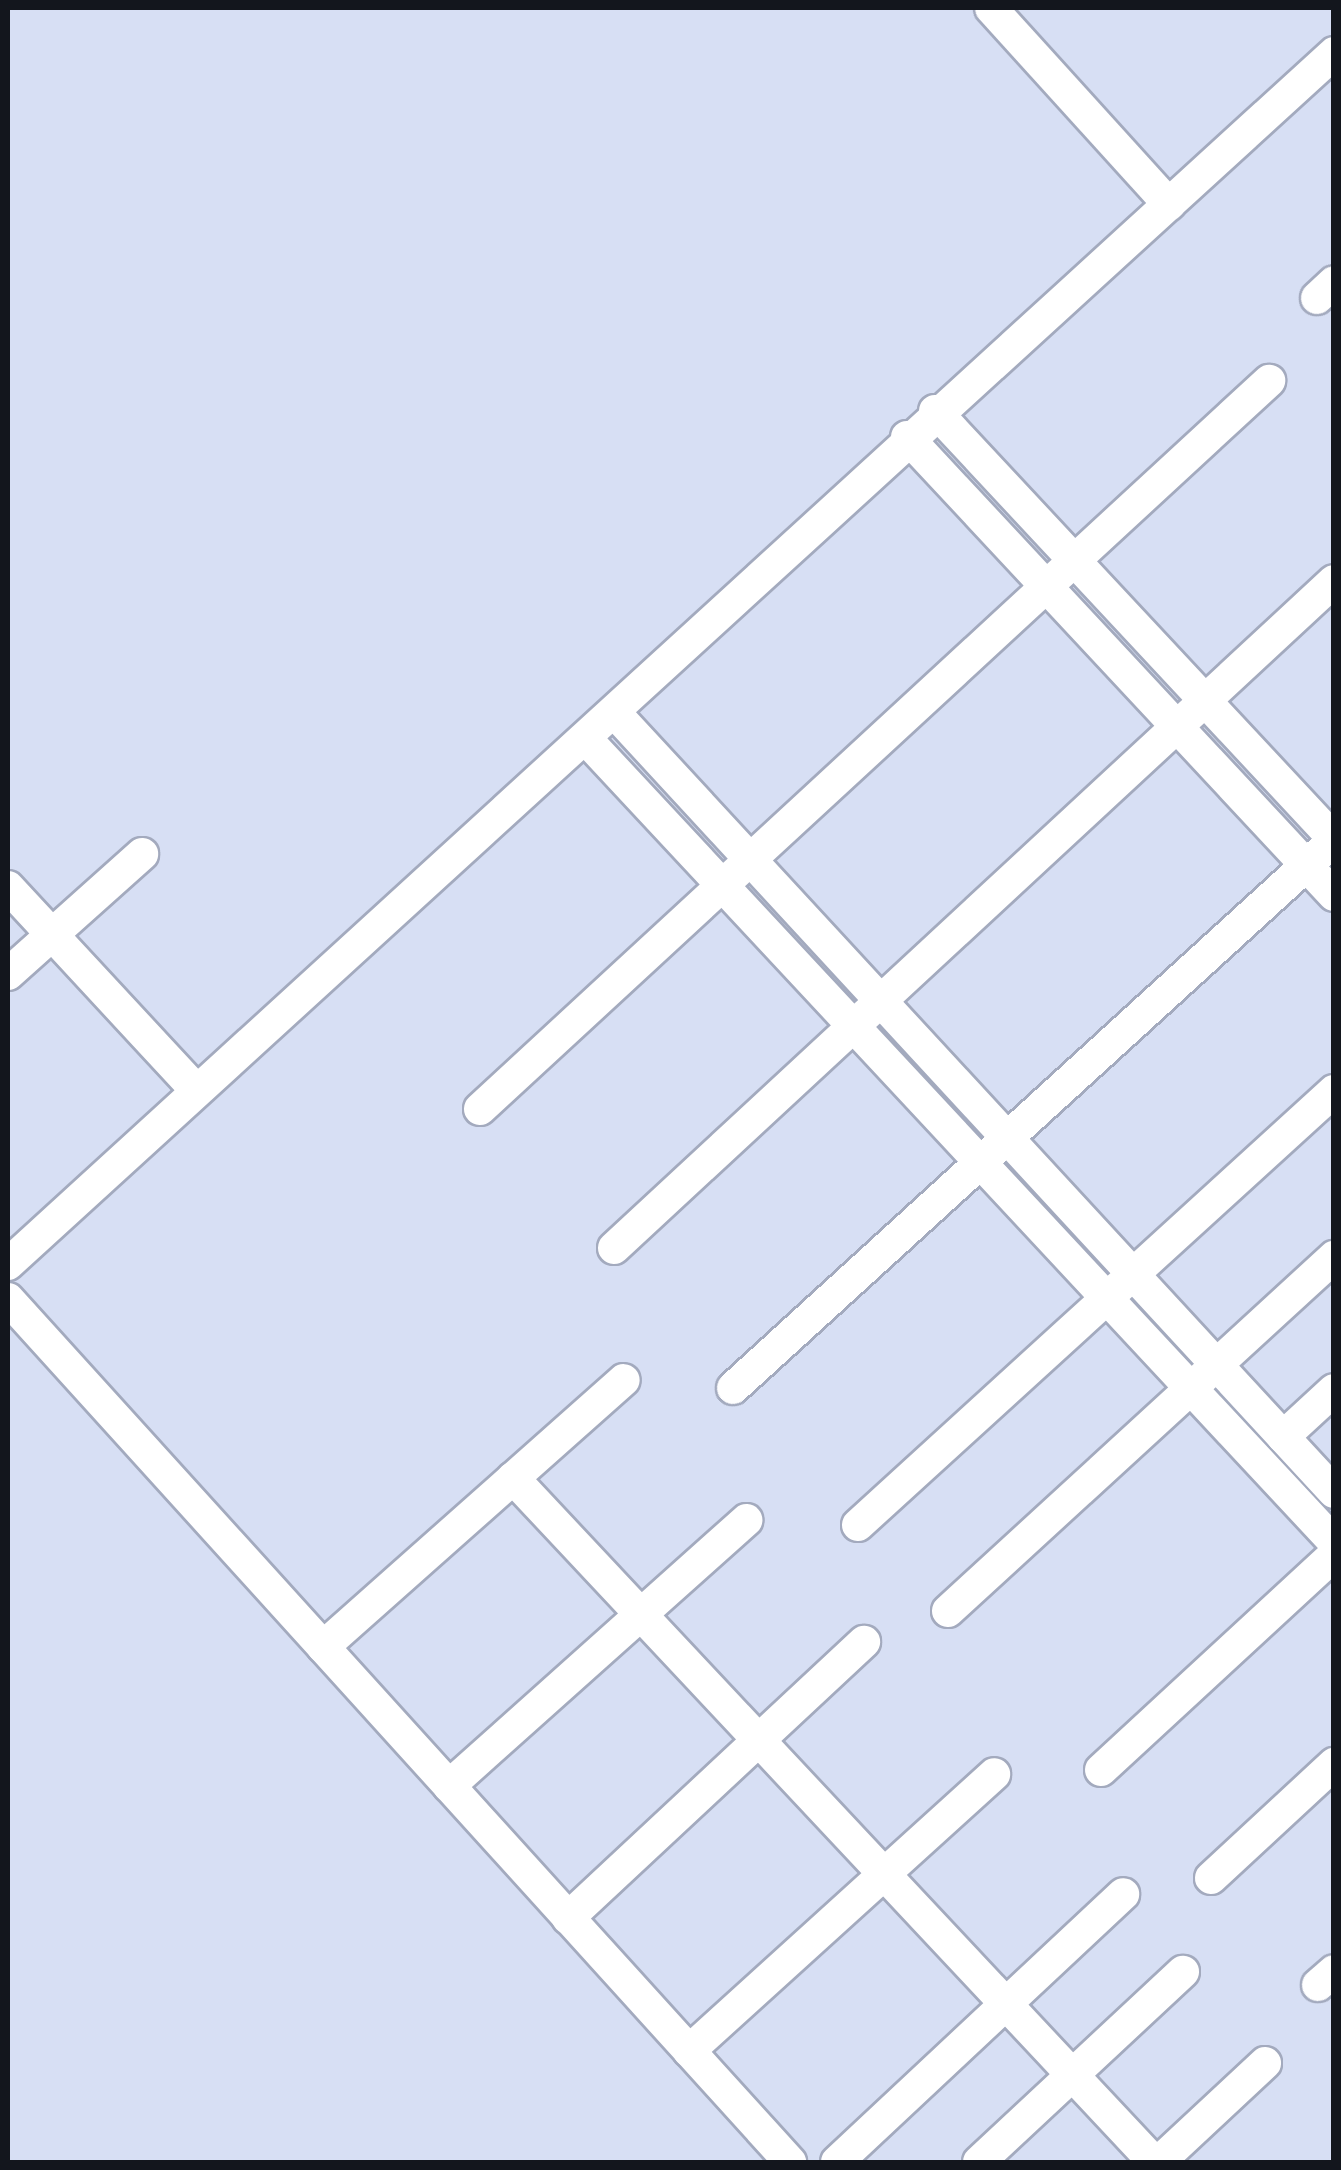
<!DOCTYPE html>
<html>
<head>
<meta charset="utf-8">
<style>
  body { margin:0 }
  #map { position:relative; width:1341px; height:2170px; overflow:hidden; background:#d7dff4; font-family:"DM Sans",sans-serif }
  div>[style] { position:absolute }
  .roads { filter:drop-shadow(2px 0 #a3aabe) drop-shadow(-2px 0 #a3aabe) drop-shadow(0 2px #a3aabe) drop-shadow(0 -2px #a3aabe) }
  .street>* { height:32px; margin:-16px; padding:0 16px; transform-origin:16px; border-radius:16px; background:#fff }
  span { translate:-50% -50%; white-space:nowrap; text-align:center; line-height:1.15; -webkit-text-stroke:9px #e6ecfd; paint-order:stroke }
  .frame { position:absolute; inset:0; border:10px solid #13161d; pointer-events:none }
</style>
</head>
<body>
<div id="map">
  <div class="roads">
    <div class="street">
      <i style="left:991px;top:8px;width:265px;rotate:47.8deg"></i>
      <i style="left:1317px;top:298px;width:23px;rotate:-43deg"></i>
      <i style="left:935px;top:411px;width:585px;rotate:47.01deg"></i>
      <i style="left:907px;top:437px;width:626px;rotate:47.01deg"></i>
      <i style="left:615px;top:713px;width:1060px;rotate:47.29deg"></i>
      <i style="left:586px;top:739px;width:1097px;rotate:47.03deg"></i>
      <i style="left:8px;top:887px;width:277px;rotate:47.2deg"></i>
      <i style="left:8px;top:974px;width:180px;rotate:-41.8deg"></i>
      <i style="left:480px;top:1109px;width:1074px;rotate:-42.7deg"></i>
      <i style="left:614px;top:1248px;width:981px;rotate:-42.81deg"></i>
      <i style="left:8px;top:1264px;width:1796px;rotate:-42.4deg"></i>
      <i style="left:8px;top:1299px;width:1165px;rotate:47.82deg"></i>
      <i style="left:733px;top:1388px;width:813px;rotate:-42.36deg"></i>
      <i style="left:1283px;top:1437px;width:69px;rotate:-42.7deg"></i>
      <i style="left:513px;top:1478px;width:937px;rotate:46.86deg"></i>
      <i style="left:858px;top:1525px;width:644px;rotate:-42.36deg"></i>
      <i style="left:948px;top:1611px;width:524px;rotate:-42.52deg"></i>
      <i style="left:323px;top:1647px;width:402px;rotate:-41.6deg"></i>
      <i style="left:1101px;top:1770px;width:317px;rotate:-42.7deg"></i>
      <i style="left:449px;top:1786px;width:399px;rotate:-41.8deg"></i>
      <i style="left:1211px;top:1878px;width:168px;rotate:-42.8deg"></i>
      <i style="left:568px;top:1918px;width:405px;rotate:-43deg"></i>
      <i style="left:1318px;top:1985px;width:21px;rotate:-41deg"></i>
      <i style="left:689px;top:2051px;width:412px;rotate:-42.2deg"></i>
      <i style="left:837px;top:2162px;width:392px;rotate:-43.1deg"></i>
      <i style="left:979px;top:2162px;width:279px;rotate:-43deg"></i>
      <i style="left:1159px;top:2162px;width:145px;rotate:-43deg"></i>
    </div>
  </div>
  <div class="frame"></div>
</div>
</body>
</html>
